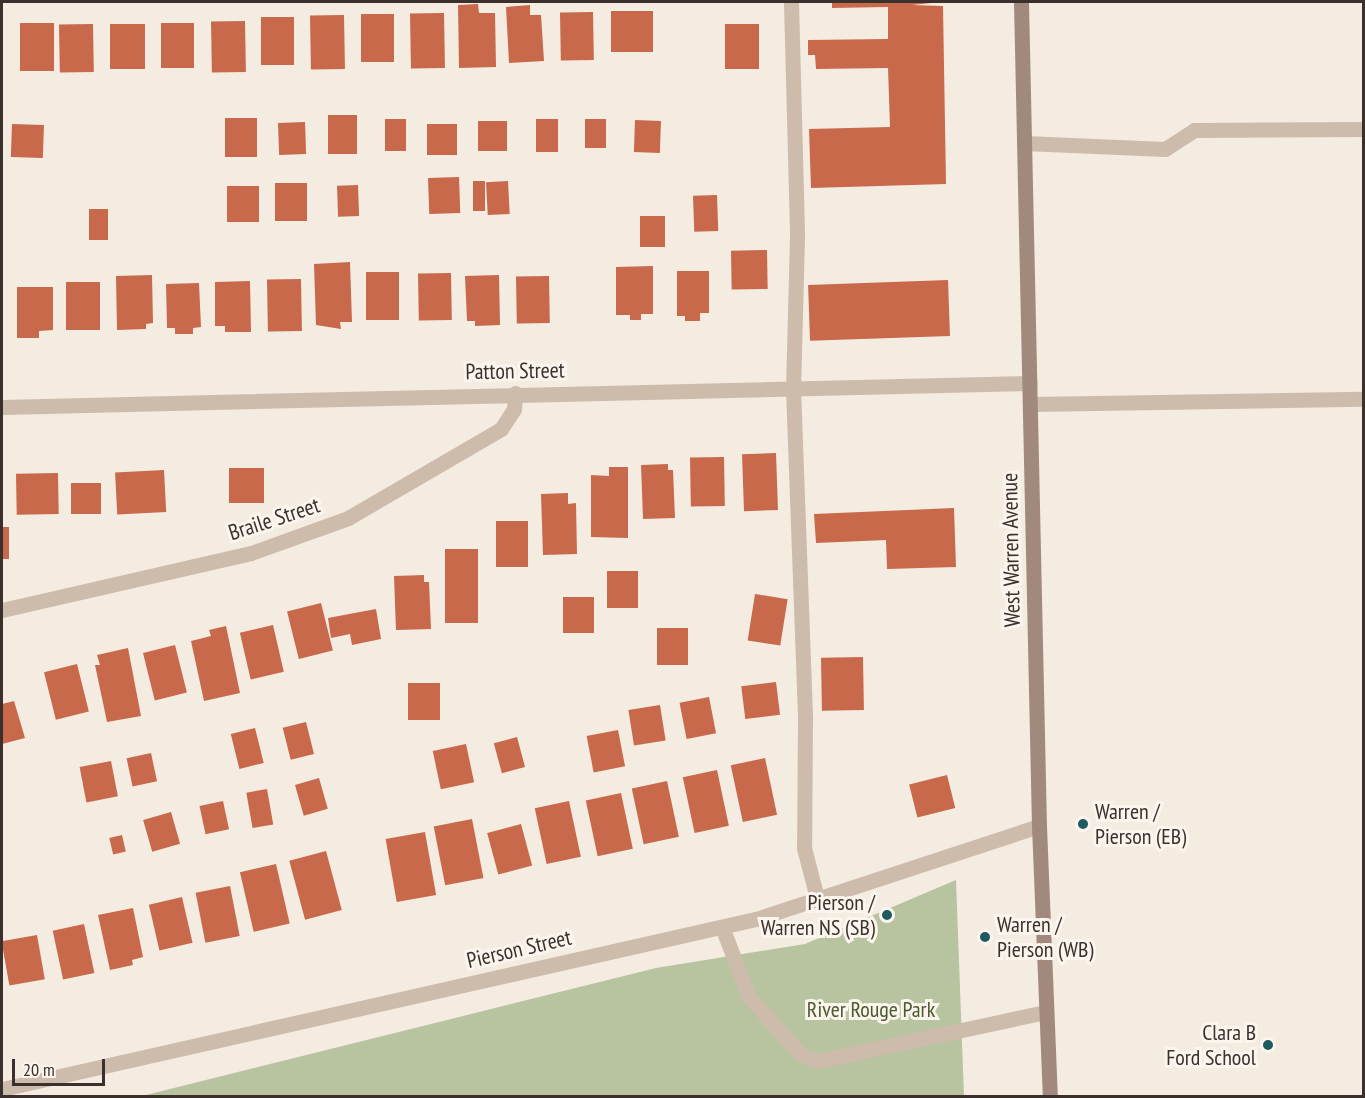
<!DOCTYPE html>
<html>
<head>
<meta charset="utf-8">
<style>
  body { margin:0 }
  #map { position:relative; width:1365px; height:1098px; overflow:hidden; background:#f4ebe1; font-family:"PT Sans Narrow",sans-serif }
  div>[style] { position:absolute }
  .green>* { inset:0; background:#b8c4a0 }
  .building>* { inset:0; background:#c8694b; transform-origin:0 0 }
  .lane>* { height:15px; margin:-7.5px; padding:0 7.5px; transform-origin:7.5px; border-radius:7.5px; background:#cdbbac }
  .street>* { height:15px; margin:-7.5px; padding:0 7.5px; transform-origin:7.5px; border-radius:7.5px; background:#cdbbac }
  .secondary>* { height:15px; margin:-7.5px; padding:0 7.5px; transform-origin:7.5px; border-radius:7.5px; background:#a18a7d }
  .dots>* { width:16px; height:16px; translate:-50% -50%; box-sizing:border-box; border:3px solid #fbf5ee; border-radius:50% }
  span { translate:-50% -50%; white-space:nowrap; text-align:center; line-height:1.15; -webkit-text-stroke:6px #fbf5ee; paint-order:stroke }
  .street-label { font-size:22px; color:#3b302b }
  .poi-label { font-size:22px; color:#3b302b }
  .left { translate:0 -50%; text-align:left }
  .right { translate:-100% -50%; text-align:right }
  .park-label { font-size:22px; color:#4a5a2e }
  .frame { position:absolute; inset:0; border:3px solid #3b302b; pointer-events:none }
  .scale { position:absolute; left:12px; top:1059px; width:93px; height:27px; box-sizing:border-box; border:3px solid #3b302b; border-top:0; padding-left:8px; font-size:18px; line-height:21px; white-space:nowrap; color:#3b302b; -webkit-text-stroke:4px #fbf5ee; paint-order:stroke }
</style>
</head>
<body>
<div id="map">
  <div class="green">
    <i style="clip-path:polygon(956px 880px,964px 1096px,142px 1096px,656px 968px,805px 944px)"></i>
  </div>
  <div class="building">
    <i style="clip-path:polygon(832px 2px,941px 2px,912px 5px,943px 6px,946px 184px,811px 188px,809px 129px,890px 127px,888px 68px,816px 69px,815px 55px,808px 55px,808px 40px,888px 39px,888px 7px,832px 8px)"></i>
    <i style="clip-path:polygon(478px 4px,479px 13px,495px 13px,496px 67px,459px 68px,458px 5px)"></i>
    <i style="clip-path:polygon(530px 5px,530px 15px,541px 15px,544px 61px,509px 63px,506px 7px)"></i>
    <i style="left:611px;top:11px;width:42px;height:41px"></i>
    <i style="left:593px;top:12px;width:48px;height:33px;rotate:89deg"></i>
    <i style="left:444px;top:13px;width:55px;height:34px;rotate:89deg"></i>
    <i style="left:361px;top:14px;width:33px;height:48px"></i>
    <i style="left:344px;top:15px;width:54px;height:34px;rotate:89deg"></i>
    <i style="left:261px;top:17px;width:33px;height:48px"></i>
    <i style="left:245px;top:21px;width:51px;height:34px;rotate:89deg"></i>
    <i style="left:20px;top:23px;width:34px;height:48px"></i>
    <i style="left:161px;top:23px;width:33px;height:45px"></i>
    <i style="left:93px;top:24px;width:48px;height:34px;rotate:89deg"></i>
    <i style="left:110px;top:24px;width:35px;height:45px"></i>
    <i style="left:759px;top:24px;width:45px;height:34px;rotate:90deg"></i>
    <i style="left:328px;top:115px;width:29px;height:39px"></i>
    <i style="left:257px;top:118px;width:39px;height:32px;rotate:90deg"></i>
    <i style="left:385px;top:119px;width:21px;height:32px"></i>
    <i style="left:536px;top:119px;width:22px;height:33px"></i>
    <i style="left:585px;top:119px;width:21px;height:29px"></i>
    <i style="left:635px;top:120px;width:26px;height:32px;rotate:2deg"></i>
    <i style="left:478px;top:121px;width:29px;height:30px"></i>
    <i style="left:305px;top:122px;width:32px;height:27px;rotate:88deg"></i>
    <i style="left:12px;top:124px;width:32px;height:33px;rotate:2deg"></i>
    <i style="left:427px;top:124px;width:30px;height:31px"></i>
    <i style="left:459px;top:177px;width:36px;height:31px;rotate:88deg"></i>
    <i style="left:473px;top:181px;width:12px;height:30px"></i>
    <i style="left:508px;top:181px;width:33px;height:22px;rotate:87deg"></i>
    <i style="left:275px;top:183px;width:32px;height:38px"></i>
    <i style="left:358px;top:185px;width:31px;height:21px;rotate:88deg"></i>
    <i style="left:227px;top:186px;width:32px;height:36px"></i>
    <i style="left:717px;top:195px;width:36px;height:24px;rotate:88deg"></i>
    <i style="left:89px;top:209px;width:19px;height:31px"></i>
    <i style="left:640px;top:216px;width:25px;height:31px"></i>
    <i style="left:767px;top:250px;width:39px;height:36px;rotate:89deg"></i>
    <i style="clip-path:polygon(350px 262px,352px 322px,340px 322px,341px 329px,316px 325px,314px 264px)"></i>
    <i style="clip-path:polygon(653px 266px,653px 314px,641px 314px,641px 320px,630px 320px,630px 315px,616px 315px,616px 267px)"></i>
    <i style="clip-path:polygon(677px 271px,709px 271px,709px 313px,700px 313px,700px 321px,685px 321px,685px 316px,677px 316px)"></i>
    <i style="left:366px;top:272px;width:33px;height:48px"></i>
    <i style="left:451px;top:273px;width:47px;height:33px;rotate:89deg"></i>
    <i style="clip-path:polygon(152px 275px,153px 323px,146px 324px,146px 329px,117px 330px,116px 276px)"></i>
    <i style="clip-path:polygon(499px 275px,500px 325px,475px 326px,475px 321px,467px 321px,465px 276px)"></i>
    <i style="left:549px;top:276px;width:47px;height:33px;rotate:89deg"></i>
    <i style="left:301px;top:279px;width:52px;height:34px;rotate:89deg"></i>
    <i style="left:948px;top:280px;width:56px;height:140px;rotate:88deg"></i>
    <i style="clip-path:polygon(250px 281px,251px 332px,225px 332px,225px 326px,215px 326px,215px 282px)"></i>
    <i style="left:66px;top:282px;width:34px;height:48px"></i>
    <i style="clip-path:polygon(199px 283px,201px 327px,193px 328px,193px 334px,175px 334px,175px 328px,167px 328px,166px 284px)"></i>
    <i style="clip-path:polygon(17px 287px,53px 287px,53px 330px,39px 331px,39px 338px,17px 338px)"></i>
    <i style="left:776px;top:453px;width:57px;height:34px;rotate:88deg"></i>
    <i style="left:724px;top:457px;width:49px;height:34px;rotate:89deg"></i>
    <i style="clip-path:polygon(668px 464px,668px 470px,673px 470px,675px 518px,643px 519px,641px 465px)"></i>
    <i style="clip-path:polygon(609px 467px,628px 467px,628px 538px,591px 537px,591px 475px,609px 476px)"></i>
    <i style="left:229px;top:468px;width:35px;height:35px"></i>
    <i style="left:164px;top:470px;width:42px;height:49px;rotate:87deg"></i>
    <i style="left:58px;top:473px;width:41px;height:42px;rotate:89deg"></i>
    <i style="left:71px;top:483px;width:30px;height:31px"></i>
    <i style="clip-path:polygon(568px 493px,568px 504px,576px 503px,577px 554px,543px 555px,541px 494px)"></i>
    <i style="clip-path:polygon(954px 508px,956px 567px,887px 569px,886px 540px,816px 543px,814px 514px)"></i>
    <i style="left:496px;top:521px;width:32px;height:46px"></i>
    <i style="left:9px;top:527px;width:32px;height:7px;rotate:90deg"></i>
    <i style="left:445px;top:549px;width:33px;height:74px"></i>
    <i style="left:607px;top:571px;width:31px;height:37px"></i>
    <i style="clip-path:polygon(424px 575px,424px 582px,429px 582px,431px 629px,396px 630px,394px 576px)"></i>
    <i style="left:755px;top:594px;width:33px;height:47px;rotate:9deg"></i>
    <i style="left:563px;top:597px;width:31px;height:36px"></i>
    <i style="left:321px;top:603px;width:49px;height:35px;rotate:76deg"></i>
    <i style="clip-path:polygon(376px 609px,381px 639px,352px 645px,350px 634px,331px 638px,328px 618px)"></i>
    <i style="left:273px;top:625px;width:48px;height:34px;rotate:77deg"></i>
    <i style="clip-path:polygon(226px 626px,240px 693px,204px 701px,191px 641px,211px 636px,209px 630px)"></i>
    <i style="left:657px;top:628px;width:31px;height:37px"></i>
    <i style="left:175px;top:645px;width:49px;height:33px;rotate:76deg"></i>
    <i style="clip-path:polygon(128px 648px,141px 716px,107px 722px,95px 665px,100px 665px,97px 655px)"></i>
    <i style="left:863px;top:657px;width:53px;height:42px;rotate:89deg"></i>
    <i style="left:77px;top:664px;width:49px;height:34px;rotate:76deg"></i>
    <i style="left:776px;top:682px;width:33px;height:35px;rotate:83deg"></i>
    <i style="left:408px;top:683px;width:32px;height:37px"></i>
    <i style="left:709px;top:697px;width:37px;height:30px;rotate:79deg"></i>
    <i style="clip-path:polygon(14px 701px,25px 738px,2px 744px,2px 704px)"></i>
    <i style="left:660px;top:705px;width:36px;height:32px;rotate:81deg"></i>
    <i style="left:306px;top:722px;width:33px;height:24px;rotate:76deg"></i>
    <i style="left:255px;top:728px;width:36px;height:25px;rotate:76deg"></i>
    <i style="left:618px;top:730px;width:37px;height:32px;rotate:79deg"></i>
    <i style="left:517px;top:737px;width:31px;height:24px;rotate:75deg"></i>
    <i style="left:466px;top:744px;width:39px;height:34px;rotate:78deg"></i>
    <i style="left:151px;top:753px;width:29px;height:25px;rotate:78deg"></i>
    <i style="left:765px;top:758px;width:58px;height:35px;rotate:78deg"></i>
    <i style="left:111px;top:761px;width:36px;height:32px;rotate:79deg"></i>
    <i style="left:717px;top:770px;width:57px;height:35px;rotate:78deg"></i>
    <i style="left:947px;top:775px;width:34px;height:39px;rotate:76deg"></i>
    <i style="left:319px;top:778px;width:32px;height:25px;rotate:74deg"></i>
    <i style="left:667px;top:781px;width:57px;height:36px;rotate:78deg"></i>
    <i style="left:267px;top:789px;width:36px;height:21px;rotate:80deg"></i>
    <i style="left:621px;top:793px;width:57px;height:36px;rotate:78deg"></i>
    <i style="left:223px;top:801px;width:29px;height:24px;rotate:78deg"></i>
    <i style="left:569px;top:801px;width:57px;height:35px;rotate:78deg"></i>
    <i style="left:171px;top:812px;width:33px;height:29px;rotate:74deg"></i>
    <i style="left:472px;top:819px;width:60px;height:39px;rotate:79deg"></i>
    <i style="left:521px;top:824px;width:43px;height:35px;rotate:75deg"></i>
    <i style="left:425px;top:832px;width:64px;height:40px;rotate:80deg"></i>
    <i style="left:122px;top:835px;width:17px;height:13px;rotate:77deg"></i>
    <i style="left:326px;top:851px;width:61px;height:38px;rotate:75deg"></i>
    <i style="left:276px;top:864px;width:61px;height:37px;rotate:77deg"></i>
    <i style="left:230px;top:886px;width:51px;height:35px;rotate:79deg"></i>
    <i style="left:182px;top:897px;width:47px;height:34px;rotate:77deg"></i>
    <i style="clip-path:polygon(133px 908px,143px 957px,132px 960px,133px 965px,110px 970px,98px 915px)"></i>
    <i style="left:84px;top:924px;width:50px;height:32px;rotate:78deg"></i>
    <i style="left:37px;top:935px;width:45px;height:36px;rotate:80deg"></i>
  </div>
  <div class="lane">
    <i style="left:791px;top:2px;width:235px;rotate:88.5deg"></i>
    <i style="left:797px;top:237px;width:151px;rotate:91.5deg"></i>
    <i style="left:793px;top:388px;width:332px;rotate:87.9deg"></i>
    <i style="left:805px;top:720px;width:128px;rotate:90.4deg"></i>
    <i style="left:804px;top:848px;width:52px;rotate:75.4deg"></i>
    <i style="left:1024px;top:143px;width:141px;rotate:2.4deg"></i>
    <i style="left:1165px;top:149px;width:35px;rotate:-33deg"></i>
    <i style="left:1194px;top:130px;width:170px;rotate:-0.3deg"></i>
    <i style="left:1031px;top:404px;width:333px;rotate:-0.9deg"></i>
    <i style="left:722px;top:927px;width:75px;rotate:68.9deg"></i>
    <i style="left:749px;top:997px;width:75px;rotate:48.2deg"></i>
    <i style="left:799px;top:1053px;width:20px;rotate:24deg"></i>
    <i style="left:817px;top:1061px;width:234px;rotate:-12.1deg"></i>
  </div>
  <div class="street">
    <i style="left:2px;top:407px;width:1028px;rotate:-1.34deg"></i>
    <i style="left:2px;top:610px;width:255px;rotate:-12.9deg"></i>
    <i style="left:251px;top:553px;width:103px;rotate:-19.8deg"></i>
    <i style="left:348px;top:518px;width:177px;rotate:-30.2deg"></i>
    <i style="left:501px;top:429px;width:24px;rotate:-57deg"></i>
    <i style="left:514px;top:409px;width:16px;rotate:-86deg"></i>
    <i style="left:2px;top:1089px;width:773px;rotate:-12.71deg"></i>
    <i style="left:756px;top:919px;width:298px;rotate:-18.2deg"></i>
  </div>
  <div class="secondary">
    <i style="left:1021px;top:2px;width:824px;rotate:88.75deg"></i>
    <i style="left:1039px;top:826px;width:270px;rotate:87.7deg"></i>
  </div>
  <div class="dots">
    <i style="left:1083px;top:824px;background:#1f5a5e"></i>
    <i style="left:887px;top:915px;background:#1f5a5e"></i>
    <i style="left:985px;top:937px;background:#1f5a5e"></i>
    <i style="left:1268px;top:1045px;background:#1f5a5e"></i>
  </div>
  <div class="street-label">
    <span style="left:515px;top:371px;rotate:-1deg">Patton Street</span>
    <span style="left:274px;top:519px;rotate:-18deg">Braile Street</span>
    <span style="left:1011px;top:550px;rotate:-91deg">West Warren Avenue</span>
    <span style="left:519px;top:949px;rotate:-13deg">Pierson Street</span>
  </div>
  <div class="poi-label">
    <span class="left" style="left:1095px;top:824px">Warren /<br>Pierson (EB)</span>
    <span class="right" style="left:875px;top:915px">Pierson /<br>Warren NS (SB)</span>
    <span class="left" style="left:997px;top:937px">Warren /<br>Pierson (WB)</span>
    <span class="right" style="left:1256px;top:1045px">Clara B<br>Ford School</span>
  </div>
  <div class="park-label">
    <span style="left:871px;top:1010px">River Rouge Park</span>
  </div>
  <div class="frame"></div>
  <div class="scale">20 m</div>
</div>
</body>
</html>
